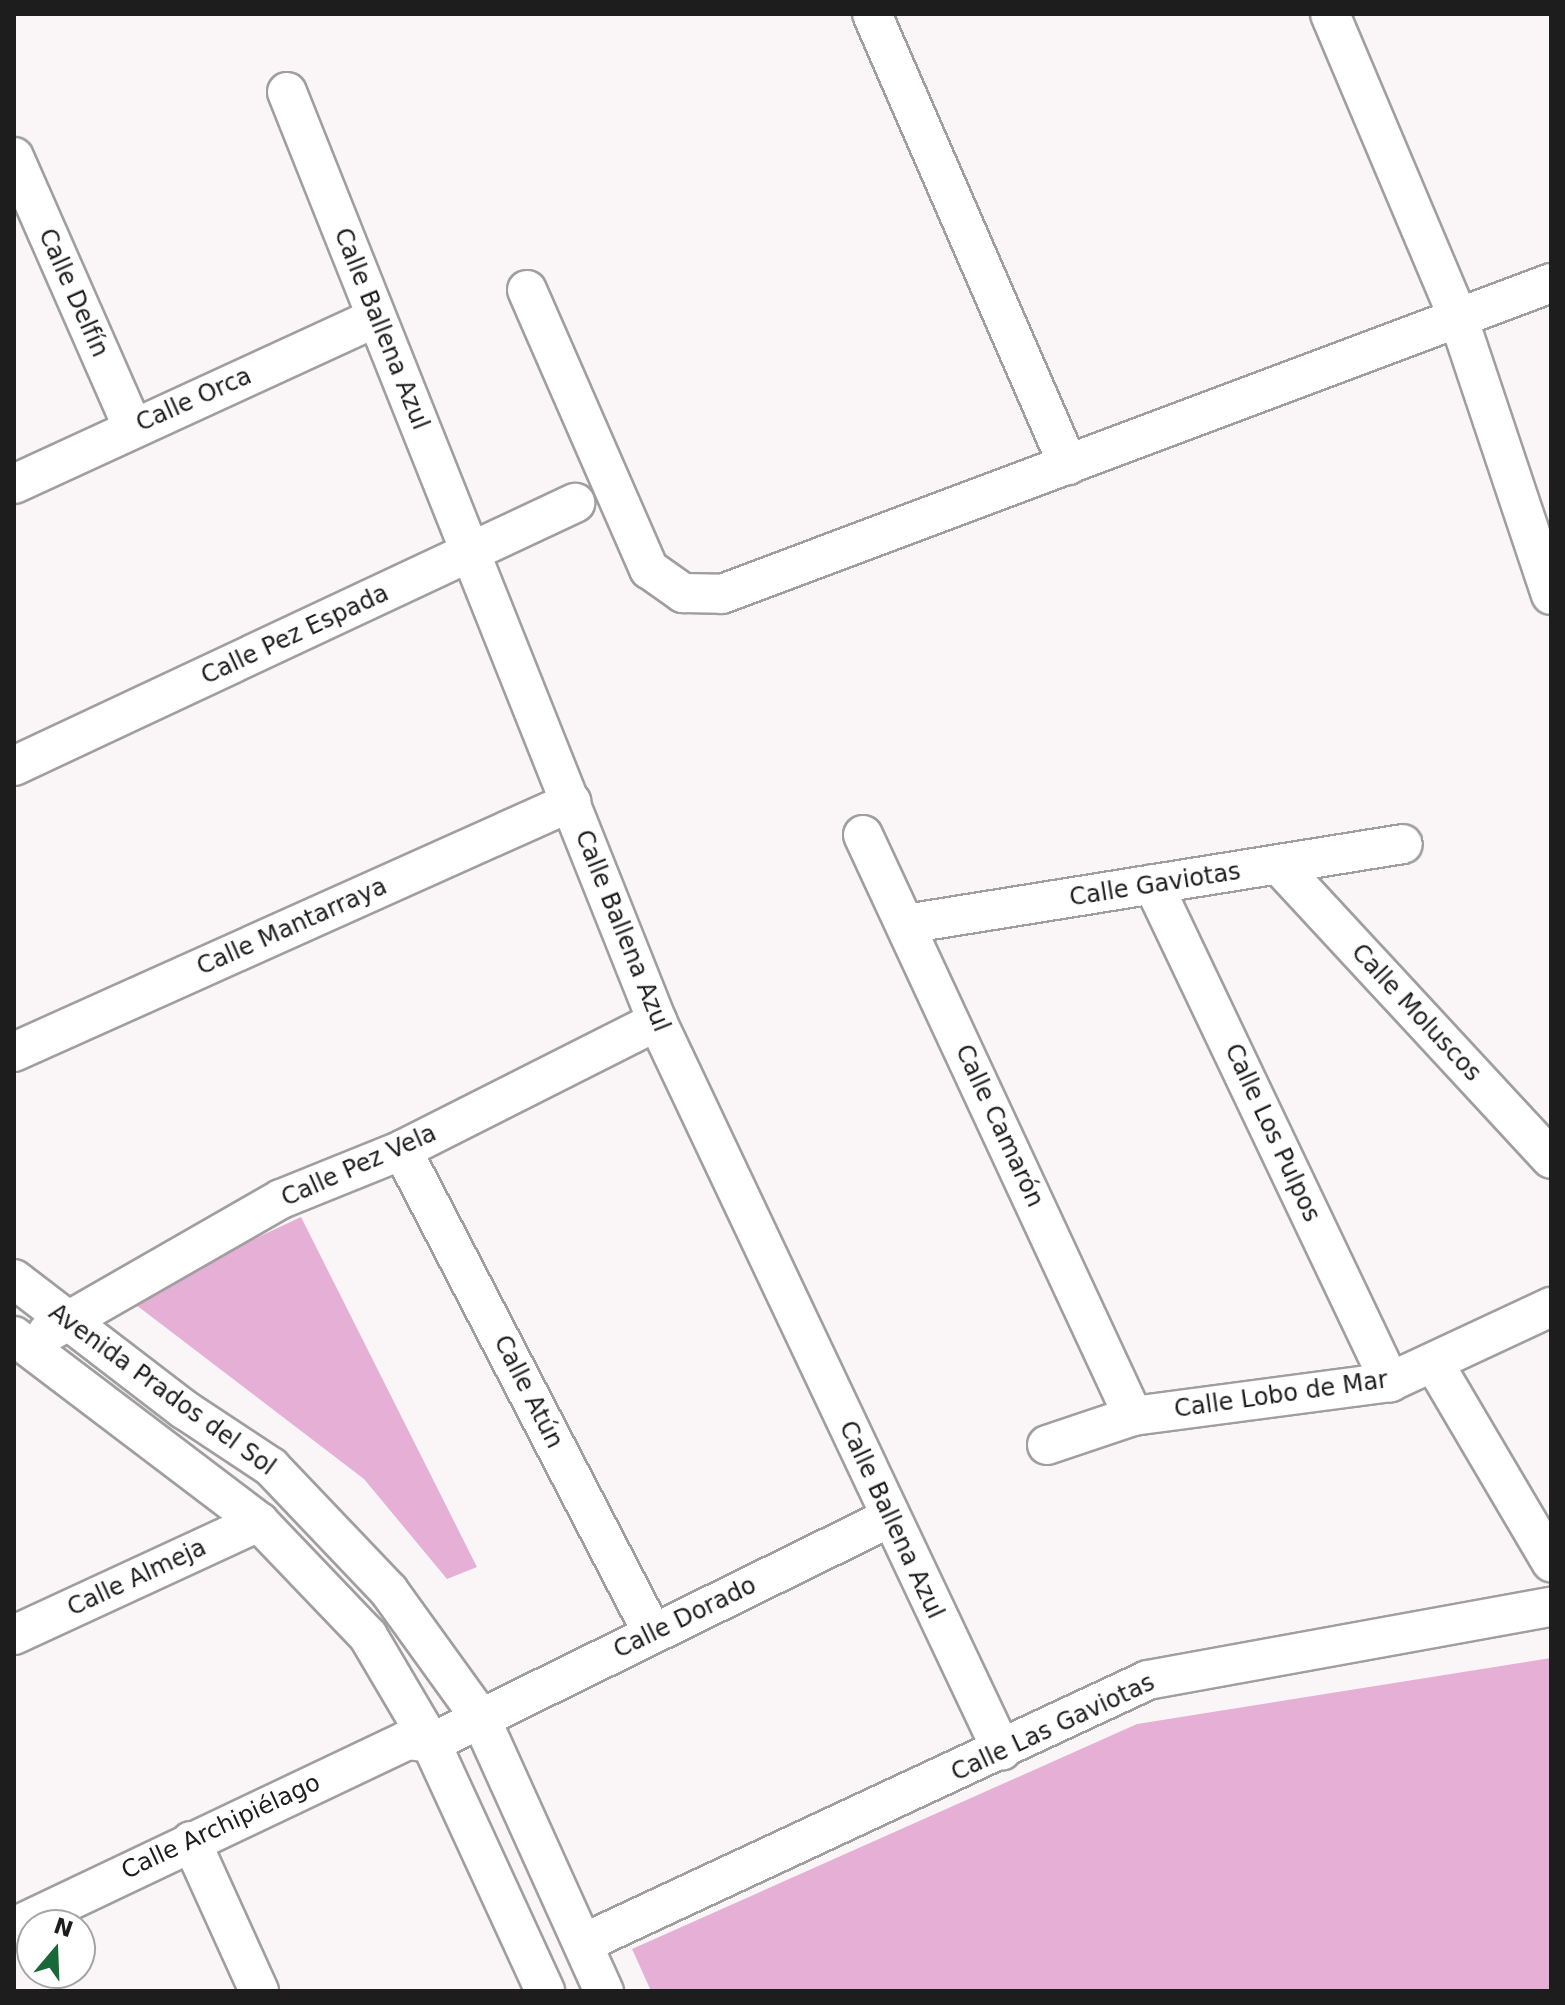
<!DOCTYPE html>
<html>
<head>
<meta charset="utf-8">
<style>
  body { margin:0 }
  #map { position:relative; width:1565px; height:2005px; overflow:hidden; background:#faf6f8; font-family:"DejaVu Sans",sans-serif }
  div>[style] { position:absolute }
  .green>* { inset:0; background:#e6b0d6 }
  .roads { filter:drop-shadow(2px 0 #a19ea0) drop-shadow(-2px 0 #a19ea0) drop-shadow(0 2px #a19ea0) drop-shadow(0 -2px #a19ea0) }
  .minor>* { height:38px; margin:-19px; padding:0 19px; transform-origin:19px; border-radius:19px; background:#fff }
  span { translate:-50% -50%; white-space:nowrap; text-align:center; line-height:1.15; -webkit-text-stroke:8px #fff; paint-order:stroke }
  .street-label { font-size:24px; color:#1e1d1d }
  .frame { position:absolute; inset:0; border:16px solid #1e1d1d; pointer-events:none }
  .north { position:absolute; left:16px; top:1909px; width:80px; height:80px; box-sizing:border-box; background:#fff; border:2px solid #a5a5a5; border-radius:50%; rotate:19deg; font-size:22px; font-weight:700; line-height:32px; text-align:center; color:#1e1d1d }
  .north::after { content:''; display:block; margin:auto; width:28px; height:36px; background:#196838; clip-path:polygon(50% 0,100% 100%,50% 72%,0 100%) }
</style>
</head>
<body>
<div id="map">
  <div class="green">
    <i style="clip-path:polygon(301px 1217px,477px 1567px,447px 1579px,364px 1479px,127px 1298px)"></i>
    <i style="clip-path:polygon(1551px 1658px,1551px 1991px,651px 1991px,632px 1949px,1137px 1724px)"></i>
  </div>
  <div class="roads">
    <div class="minor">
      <i style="left:872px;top:14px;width:492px;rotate:66.5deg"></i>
      <i style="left:1330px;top:14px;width:329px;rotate:67.1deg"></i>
      <i style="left:1458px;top:317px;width:293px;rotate:71.5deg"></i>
      <i style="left:287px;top:92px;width:1000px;rotate:68.28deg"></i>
      <i style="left:657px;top:1021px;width:807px;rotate:64.7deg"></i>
      <i style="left:14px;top:157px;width:296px;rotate:66.3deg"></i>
      <i style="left:527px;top:290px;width:305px;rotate:66.4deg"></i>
      <i style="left:649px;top:569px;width:42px;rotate:35.2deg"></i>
      <i style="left:683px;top:593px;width:39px;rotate:1deg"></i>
      <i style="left:722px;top:594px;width:885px;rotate:-20.56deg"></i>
      <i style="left:14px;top:484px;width:397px;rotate:-24.7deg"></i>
      <i style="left:14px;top:766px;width:620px;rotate:-25.12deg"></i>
      <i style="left:863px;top:835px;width:641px;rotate:65.07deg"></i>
      <i style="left:1280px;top:866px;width:399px;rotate:47.2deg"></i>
      <i style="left:1153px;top:884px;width:552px;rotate:64.55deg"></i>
      <i style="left:906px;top:924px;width:503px;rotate:-9.14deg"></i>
      <i style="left:14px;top:1052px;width:611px;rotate:-24.17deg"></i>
      <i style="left:402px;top:1150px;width:545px;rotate:62.59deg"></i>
      <i style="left:14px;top:1279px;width:215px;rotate:37.5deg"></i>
      <i style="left:185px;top:1410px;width:103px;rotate:33.5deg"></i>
      <i style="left:271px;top:1467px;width:171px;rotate:46.4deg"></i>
      <i style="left:389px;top:1591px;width:155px;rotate:54.2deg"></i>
      <i style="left:480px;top:1717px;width:301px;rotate:65.7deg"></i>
      <i style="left:47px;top:1333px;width:270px;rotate:-29.8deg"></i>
      <i style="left:281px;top:1199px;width:131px;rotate:-22deg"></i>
      <i style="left:402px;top:1150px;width:286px;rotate:-26.8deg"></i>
      <i style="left:14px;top:1336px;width:308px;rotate:37.2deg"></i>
      <i style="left:259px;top:1522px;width:158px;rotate:46.3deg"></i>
      <i style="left:368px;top:1636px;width:124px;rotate:59.5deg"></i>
      <i style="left:431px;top:1743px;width:273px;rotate:65.3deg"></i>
      <i style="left:1435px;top:1365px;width:229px;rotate:59.5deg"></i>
      <i style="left:1047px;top:1445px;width:91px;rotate:-18.6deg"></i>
      <i style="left:1133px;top:1416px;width:259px;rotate:-7.5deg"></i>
      <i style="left:1390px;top:1382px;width:178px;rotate:-25deg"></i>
      <i style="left:14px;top:1635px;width:270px;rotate:-24.8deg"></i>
      <i style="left:431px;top:1743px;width:510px;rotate:-26.16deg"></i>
      <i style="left:191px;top:1841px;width:165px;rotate:65.6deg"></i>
      <i style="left:14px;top:1927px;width:435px;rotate:-25.4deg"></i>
      <i style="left:407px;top:1740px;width:24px;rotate:7deg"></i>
      <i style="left:584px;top:1943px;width:622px;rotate:-25deg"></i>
      <i style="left:1148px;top:1680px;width:410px;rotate:-10.3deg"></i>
    </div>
  </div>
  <div class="street-label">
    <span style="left:73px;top:293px;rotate:66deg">Calle Delfín</span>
    <span style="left:381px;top:329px;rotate:68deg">Calle Ballena Azul</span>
    <span style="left:194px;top:400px;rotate:-24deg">Calle Orca</span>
    <span style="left:295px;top:635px;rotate:-25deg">Calle Pez Espada</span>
    <span style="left:1155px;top:885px;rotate:-9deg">Calle Gaviotas</span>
    <span style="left:292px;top:927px;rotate:-24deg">Calle Mantarraya</span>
    <span style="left:622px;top:931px;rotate:68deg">Calle Ballena Azul</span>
    <span style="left:1416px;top:1013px;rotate:47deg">Calle Moluscos</span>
    <span style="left:999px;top:1126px;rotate:65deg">Calle Camarón</span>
    <span style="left:1272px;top:1133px;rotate:65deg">Calle Los Pulpos</span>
    <span style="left:359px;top:1166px;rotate:-24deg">Calle Pez Vela</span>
    <span style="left:162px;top:1390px;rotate:36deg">Avenida Prados del Sol</span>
    <span style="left:528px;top:1392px;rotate:63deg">Calle Atún</span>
    <span style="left:1281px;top:1395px;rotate:-8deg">Calle Lobo de Mar</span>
    <span style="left:891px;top:1520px;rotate:65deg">Calle Ballena Azul</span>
    <span style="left:137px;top:1578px;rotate:-25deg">Calle Almeja</span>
    <span style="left:685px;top:1618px;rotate:-26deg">Calle Dorado</span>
    <span style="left:1053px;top:1728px;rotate:-25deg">Calle Las Gaviotas</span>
    <span style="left:221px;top:1827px;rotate:-25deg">Calle Archipiélago</span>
  </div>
  <div class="frame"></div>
  <div class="north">N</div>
</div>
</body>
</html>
